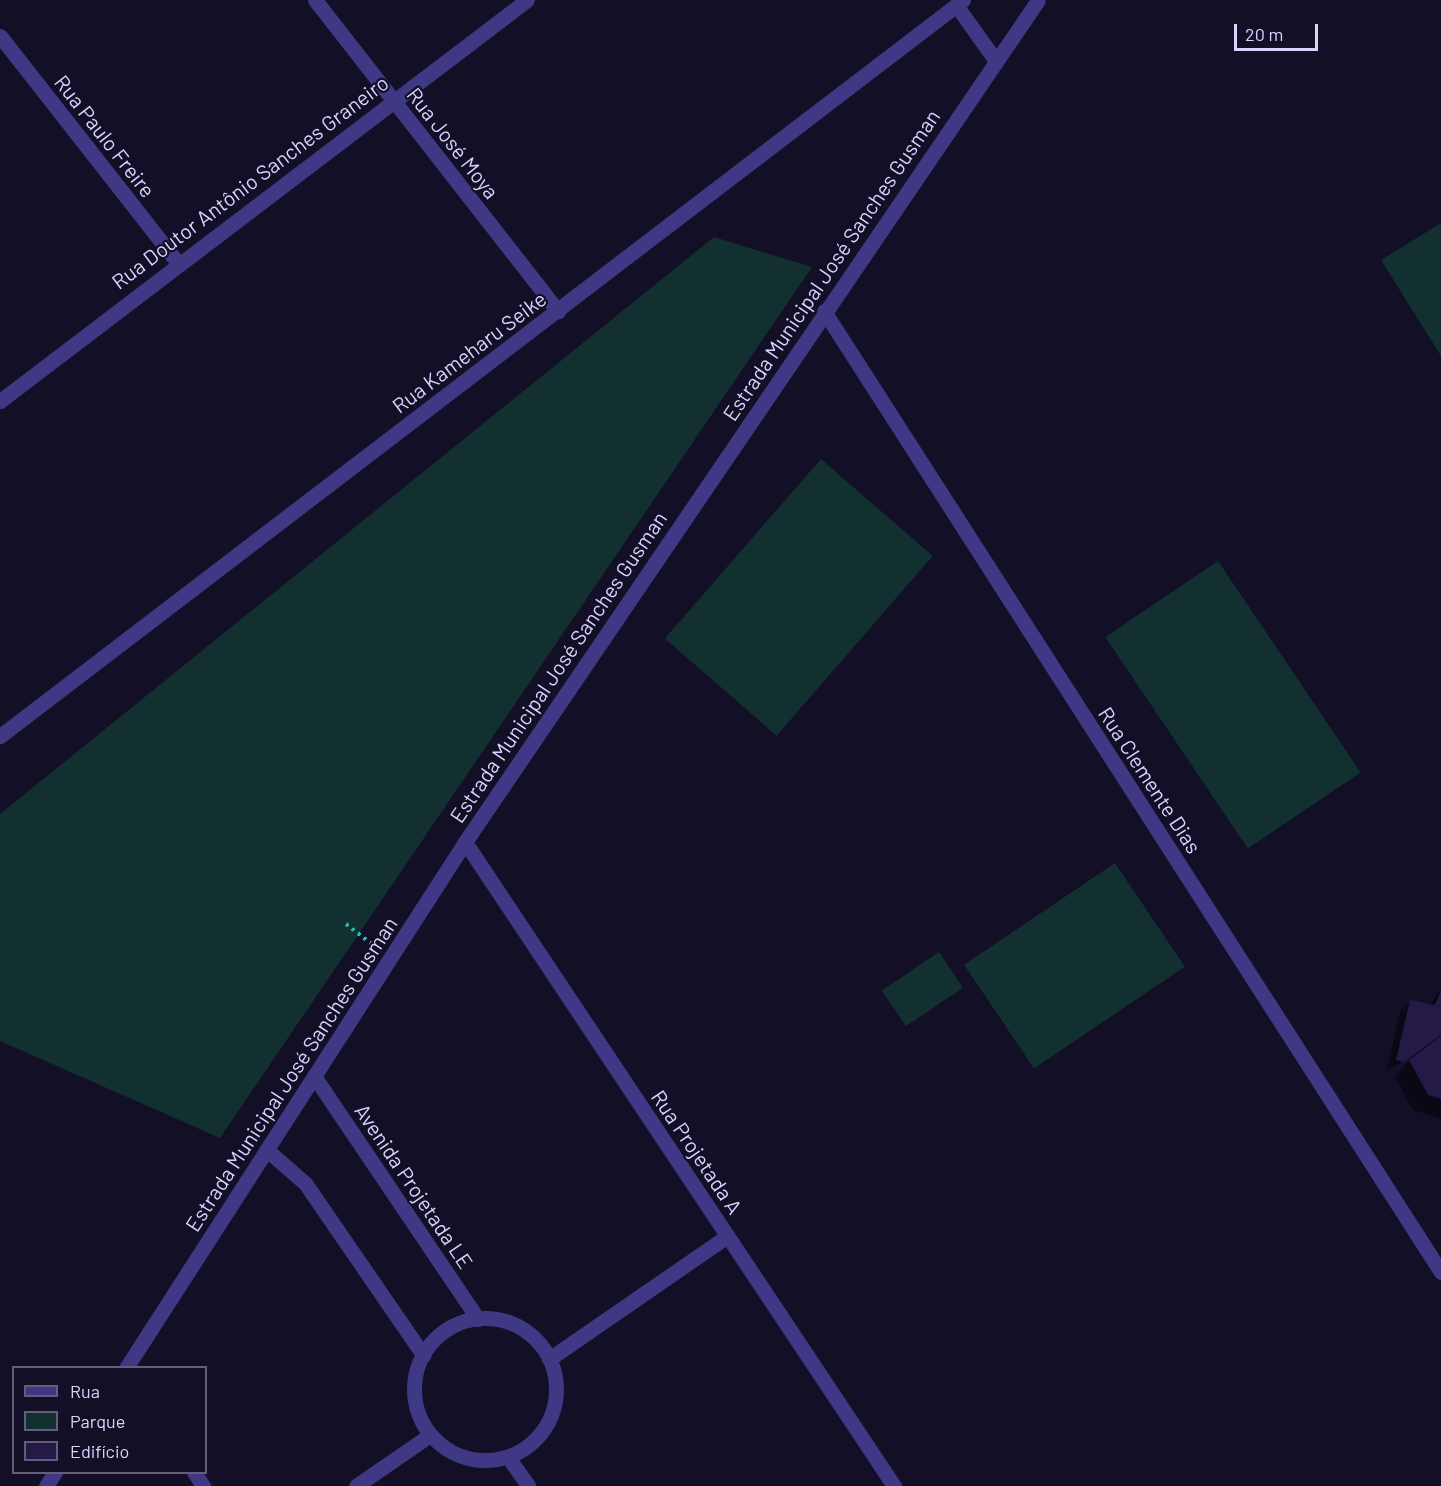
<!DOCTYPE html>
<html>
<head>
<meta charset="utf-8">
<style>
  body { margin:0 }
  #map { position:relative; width:1441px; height:1486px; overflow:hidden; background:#130f26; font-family:Barlow,sans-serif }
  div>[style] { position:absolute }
  .green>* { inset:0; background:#123030; transform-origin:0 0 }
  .shadow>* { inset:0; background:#0007 }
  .building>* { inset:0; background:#251a47 }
  .path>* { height:4px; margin-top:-2px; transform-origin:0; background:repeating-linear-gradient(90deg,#2eb8b5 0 3px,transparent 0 7.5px) }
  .minor>* { height:15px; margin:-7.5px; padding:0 7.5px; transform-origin:7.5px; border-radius:7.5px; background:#3f3985 }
  .minor>.ring { margin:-7.5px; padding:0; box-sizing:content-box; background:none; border:15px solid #3f3985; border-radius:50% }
  span { translate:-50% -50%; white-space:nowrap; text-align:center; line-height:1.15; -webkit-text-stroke:4.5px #130f26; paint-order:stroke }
  .street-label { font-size:21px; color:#dad3ff }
  .legend { position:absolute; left:12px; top:1366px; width:195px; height:108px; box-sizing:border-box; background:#130f26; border:2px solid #635d7d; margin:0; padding:8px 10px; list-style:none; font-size:18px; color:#dad3ff }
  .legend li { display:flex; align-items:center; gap:12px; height:30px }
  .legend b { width:30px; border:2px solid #635d7d }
  .scale { position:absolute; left:1234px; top:24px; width:84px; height:27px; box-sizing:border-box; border:3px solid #dad3ff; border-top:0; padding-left:8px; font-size:18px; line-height:21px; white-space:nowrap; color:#dad3ff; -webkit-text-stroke:4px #130f26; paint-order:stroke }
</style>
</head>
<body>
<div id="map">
  <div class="green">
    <i style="clip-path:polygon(1441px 223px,1441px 356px,1381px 260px)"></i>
    <i style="clip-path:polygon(714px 237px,812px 267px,220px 1138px,0 1041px,0 814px)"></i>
    <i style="left:821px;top:459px;width:148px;height:238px;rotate:41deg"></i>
    <i style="left:1218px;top:561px;width:255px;height:136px;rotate:56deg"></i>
    <i style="left:1115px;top:863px;width:125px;height:182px;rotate:56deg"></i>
    <i style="left:939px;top:952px;width:43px;height:69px;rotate:56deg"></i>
  </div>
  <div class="shadow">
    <i style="clip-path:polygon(1441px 989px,1441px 1119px,1413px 1110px,1395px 1077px,1412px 1057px,1387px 1070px,1400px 1011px,1410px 1001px,1429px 1006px)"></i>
  </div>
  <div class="building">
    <i style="clip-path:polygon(1441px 990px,1441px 1035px,1404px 1062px,1396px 1060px,1410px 1000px,1435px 1005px)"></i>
    <i style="clip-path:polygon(1441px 1036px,1441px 1099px,1428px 1095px,1409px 1060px)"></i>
  </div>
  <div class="path">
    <i style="left:346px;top:924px;width:34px;rotate:38deg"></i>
  </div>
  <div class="minor">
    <i style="left:315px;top:0;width:395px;rotate:52deg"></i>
    <i style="left:956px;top:5px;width:69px;rotate:54.5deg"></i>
    <i style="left:0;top:36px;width:287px;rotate:51.9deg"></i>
    <i style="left:824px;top:311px;width:1142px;rotate:57.3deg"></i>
    <i style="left:0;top:401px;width:662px;rotate:-37.27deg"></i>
    <i style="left:0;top:736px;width:1212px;rotate:-37.39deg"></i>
    <i style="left:465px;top:842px;width:774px;rotate:56.33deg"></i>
    <i style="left:314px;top:1076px;width:293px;rotate:56deg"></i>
    <i style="left:267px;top:1150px;width:50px;rotate:41deg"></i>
    <i style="left:305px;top:1183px;width:209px;rotate:55.5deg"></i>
    <i class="ring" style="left:414px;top:1318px;width:127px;height:127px"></i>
    <i style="left:549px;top:1359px;width:216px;rotate:-34.6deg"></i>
    <i style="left:126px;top:1368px;width:626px;rotate:-57.2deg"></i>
    <i style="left:465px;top:842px;width:1018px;rotate:-55.76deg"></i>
    <i style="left:508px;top:1457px;width:35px;rotate:55deg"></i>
    <i style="left:194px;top:1472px;width:17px;rotate:57deg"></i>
    <i style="left:46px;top:1486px;width:17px;rotate:-57deg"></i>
    <i style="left:356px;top:1486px;width:90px;rotate:-34.6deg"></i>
  </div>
  <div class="street-label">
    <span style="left:105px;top:136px;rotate:52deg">Rua Paulo Freire</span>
    <span style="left:453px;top:143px;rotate:52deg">Rua José Moya</span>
    <span style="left:250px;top:182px;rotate:-37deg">Rua Doutor Antônio Sanches Graneiro</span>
    <span style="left:831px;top:265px;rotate:-56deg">Estrada Municipal José Sanches Gusman</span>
    <span style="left:469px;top:352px;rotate:-37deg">Rua Kameharu Seike</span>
    <span style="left:558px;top:667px;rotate:-56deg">Estrada Municipal José Sanches Gusman</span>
    <span style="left:1150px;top:780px;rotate:57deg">Rua Clemente Dias</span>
    <span style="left:291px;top:1074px;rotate:-57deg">Estrada Municipal José Sanches Gusman</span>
    <span style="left:697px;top:1152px;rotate:56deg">Rua Projetada A</span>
    <span style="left:414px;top:1186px;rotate:56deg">Avenida Projetada LE</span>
  </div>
  <ul class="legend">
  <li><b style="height:8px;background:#3f3985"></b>Rua</li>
  <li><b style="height:16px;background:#123030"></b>Parque</li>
  <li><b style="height:16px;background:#251a47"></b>Edifício</li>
  </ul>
  <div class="scale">20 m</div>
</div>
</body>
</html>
